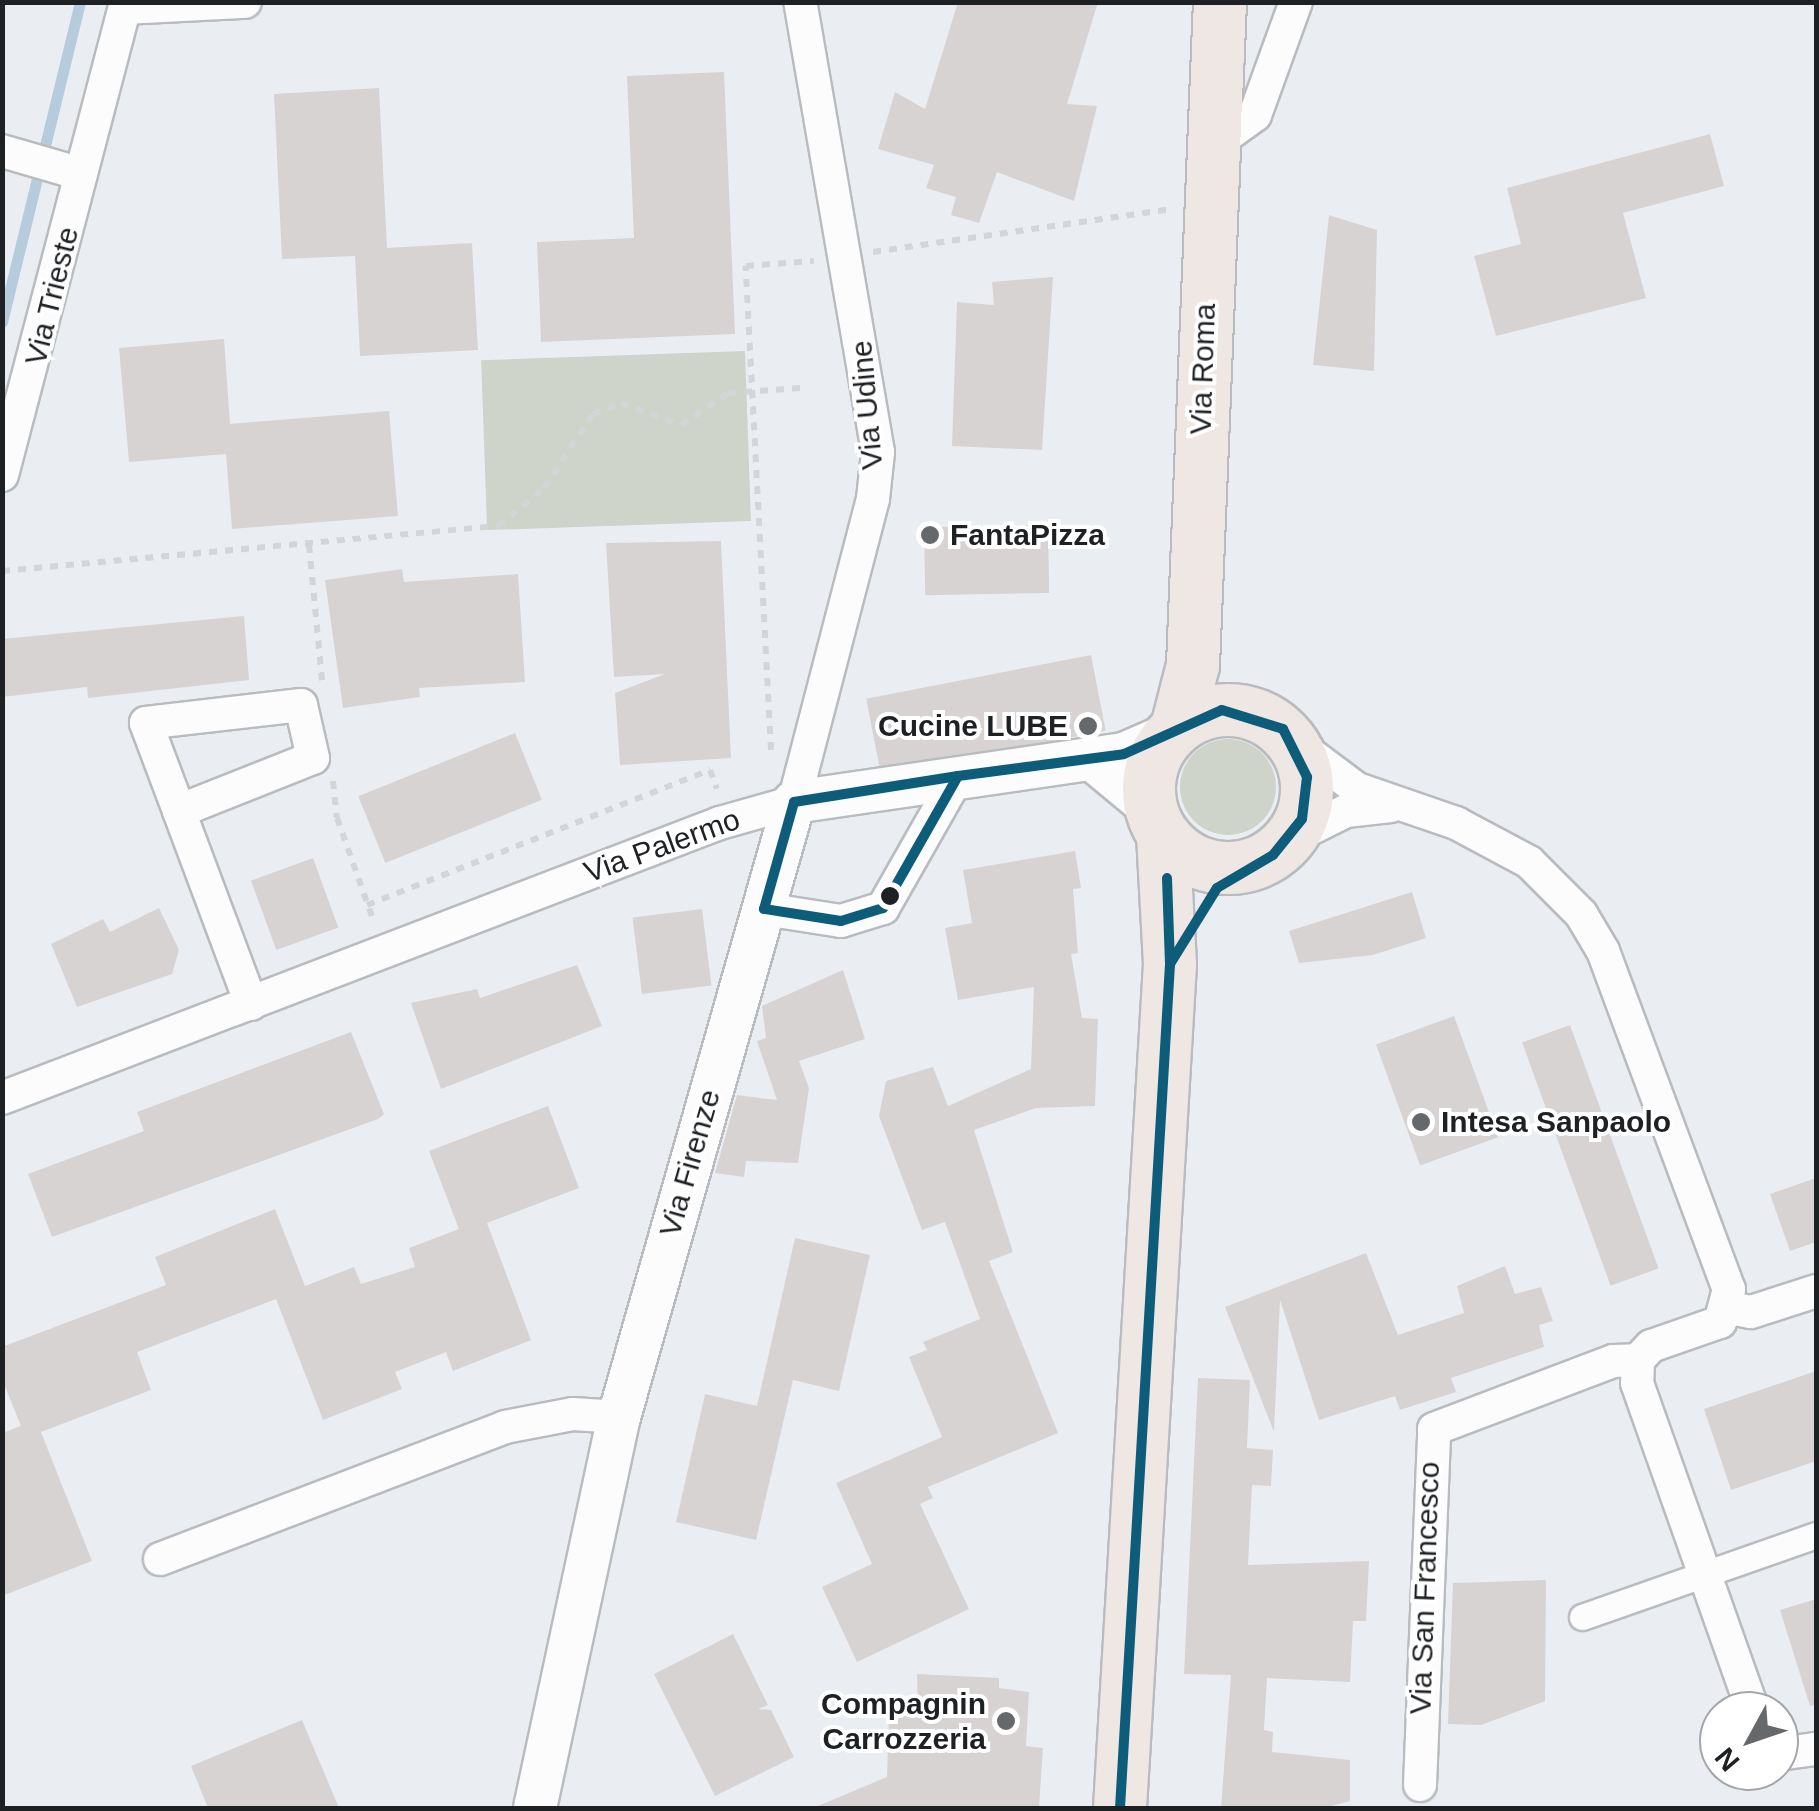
<!DOCTYPE html>
<html>
<head>
<meta charset="utf-8">
<style>
  body { margin:0 }
  #map { position:relative; width:1819px; height:1811px; overflow:hidden; background:#eaeef2; font-family:Helvetica,sans-serif }
  div>[style] { position:absolute }
  .green>* { inset:0; background:#ced4ca; transform-origin:0 0 }
  .round { border-radius:50% }
  .stream>* { height:11px; margin:-5.5px; padding:0 5.5px; transform-origin:5.5px; border-radius:5.5px; background:#b6ccdd }
  .building>* { inset:0; background:#d8d3d3; transform-origin:0 0 }
  .path>* { height:6px; margin-top:-3px; transform-origin:0; background:repeating-linear-gradient(90deg,#d5d5d7 0 8px,transparent 0 16px) }
  .roads { filter:drop-shadow(2px 0 #b9bcbf) drop-shadow(-2px 0 #b9bcbf) drop-shadow(0 2px #b9bcbf) drop-shadow(0 -2px #b9bcbf) }
  .pedestrian>* { height:25px; margin:-12.5px; padding:0 12.5px; transform-origin:12.5px; border-radius:12.5px; background:#fcfcfd }
  .minor>* { height:32px; margin:-16px; padding:0 16px; transform-origin:16px; border-radius:16px; background:#fcfcfd }
  .tertiary>* { height:42px; margin:-21px; padding:0 21px; transform-origin:21px; border-radius:21px; background:#fcfcfd }
  .primary>* { height:52px; margin:-26px; padding:0 26px; transform-origin:26px; border-radius:26px; background:#efe7e4 }
  .primary>.ring { margin:-26px; padding:0; box-sizing:content-box; background:none; border:52px solid #efe7e4; border-radius:50% }
  .bus-1>* { height:10px; margin:-5px; padding:0 5px; transform-origin:5px; border-radius:5px; background:#0c5c7a }
  .dots>* { width:28px; height:28px; translate:-50% -50%; box-sizing:border-box; border:5px solid #fff; border-radius:50% }
  span { translate:-50% -50%; white-space:nowrap; text-align:center; line-height:1.15; -webkit-text-stroke:8px #fff; paint-order:stroke }
  .street-label { font-size:30px; color:#1e2124 }
  .poi-label { font-size:30px; color:#1e2124; font-weight:700 }
  .left { translate:0 -50%; text-align:left }
  .right { translate:-100% -50%; text-align:right }
  .frame { position:absolute; inset:0; border:5px solid #1e2124; pointer-events:none }
  .north { position:absolute; left:1699px; top:1691px; width:100px; height:100px; box-sizing:border-box; background:#fff; border:2px solid #a5a6a7; border-radius:50%; rotate:230deg; font-size:28px; font-weight:700; line-height:40px; text-align:center; color:#1e2124 }
  .north::after { content:''; display:block; margin:auto; width:35px; height:45px; background:#65696c; clip-path:polygon(50% 0,100% 100%,50% 72%,0 100%) }
</style>
</head>
<body>
<div id="map">
  <div class="green">
    <i style="left:745px;top:351px;width:170px;height:264px;rotate:88deg"></i>
    <i class="round" style="left:1180px;top:739px;width:96px;height:96px"></i>
  </div>
  <div class="stream">
    <i style="left:2px;top:322px;width:329px;rotate:-76.3deg"></i>
  </div>
  <div class="building">
    <i style="clip-path:polygon(958px 2px,1098px 2px,1067px 104px,1097px 106px,1074px 201px,997px 172px,979px 223px,951px 215px,956px 197px,926px 188px,934px 165px,878px 149px,895px 92px,925px 109px)"></i>
    <i style="clip-path:polygon(724px 72px,735px 334px,541px 342px,537px 242px,634px 238px,627px 76px)"></i>
    <i style="clip-path:polygon(379px 88px,387px 248px,472px 243px,478px 350px,360px 356px,355px 256px,282px 259px,274px 94px)"></i>
    <i style="clip-path:polygon(1710px 134px,1724px 186px,1623px 213px,1646px 298px,1496px 336px,1474px 256px,1521px 244px,1507px 188px)"></i>
    <i style="clip-path:polygon(1329px 215px,1377px 230px,1374px 371px,1313px 365px)"></i>
    <i style="clip-path:polygon(1053px 277px,1042px 450px,952px 446px,957px 302px,994px 305px,992px 282px)"></i>
    <i style="clip-path:polygon(224px 339px,230px 424px,389px 411px,398px 516px,232px 529px,226px 454px,129px 462px,119px 348px)"></i>
    <i style="left:1048px;top:525px;width:68px;height:124px;rotate:89deg"></i>
    <i style="clip-path:polygon(721px 541px,731px 758px,620px 765px,615px 693px,665px 674px,614px 677px,606px 543px)"></i>
    <i style="clip-path:polygon(402px 569px,404px 582px,518px 574px,525px 682px,419px 688px,420px 697px,343px 708px,325px 580px)"></i>
    <i style="clip-path:polygon(244px 616px,249px 680px,88px 698px,87px 687px,2px 697px,2px 639px)"></i>
    <i style="left:1091px;top:655px;width:77px;height:229px;rotate:79deg"></i>
    <i style="left:515px;top:733px;width:72px;height:169px;rotate:68deg"></i>
    <i style="clip-path:polygon(1075px 851px,1081px 888px,1073px 889px,1078px 953px,1071px 954px,1082px 1018px,1098px 1019px,1095px 1106px,1036px 1108px,974px 1130px,1013px 1252px,989px 1261px,1058px 1433px,928px 1487px,933px 1498px,920px 1504px,969px 1609px,857px 1662px,822px 1587px,872px 1564px,836px 1483px,942px 1437px,909px 1357px,927px 1350px,923px 1342px,980px 1319px,945px 1222px,922px 1230px,879px 1116px,886px 1081px,933px 1067px,948px 1106px,1031px 1069px,1034px 987px,958px 1000px,945px 928px,972px 923px,963px 870px)"></i>
    <i style="left:313px;top:858px;width:74px;height:66px;rotate:70deg"></i>
    <i style="clip-path:polygon(1412px 892px,1426px 938px,1373px 955px,1299px 963px,1289px 931px)"></i>
    <i style="clip-path:polygon(159px 908px,179px 950px,172px 974px,77px 1007px,51px 944px,103px 919px,110px 932px)"></i>
    <i style="left:702px;top:909px;width:77px;height:70px;rotate:83deg"></i>
    <i style="clip-path:polygon(577px 965px,602px 1026px,441px 1089px,411px 1003px,477px 989px,480px 998px)"></i>
    <i style="clip-path:polygon(843px 970px,865px 1039px,799px 1061px,809px 1088px,798px 1163px,746px 1161px,744px 1177px,715px 1173px,737px 1095px,777px 1100px,757px 1041px,766px 1038px,762px 1006px)"></i>
    <i style="left:1454px;top:1016px;width:129px;height:83px;rotate:70deg"></i>
    <i style="left:1570px;top:1025px;width:259px;height:51px;rotate:70deg"></i>
    <i style="clip-path:polygon(351px 1032px,384px 1114px,378px 1119px,52px 1237px,28px 1174px,144px 1131px,137px 1112px)"></i>
    <i style="clip-path:polygon(548px 1106px,579px 1188px,487px 1223px,531px 1340px,453px 1371px,446px 1352px,395px 1372px,402px 1389px,323px 1420px,276px 1299px,137px 1352px,151px 1390px,41px 1432px,92px 1561px,2px 1596px,2px 1433px,21px 1426px,2px 1379px,2px 1347px,166px 1285px,155px 1257px,275px 1209px,305px 1286px,354px 1267px,361px 1284px,415px 1267px,409px 1248px,459px 1229px,429px 1151px)"></i>
    <i style="clip-path:polygon(1816px 1178px,1816px 1242px,1790px 1251px,1770px 1194px)"></i>
    <i style="clip-path:polygon(795px 1238px,870px 1255px,839px 1391px,793px 1380px,756px 1540px,676px 1522px,705px 1394px,757px 1406px)"></i>
    <i style="clip-path:polygon(1366px 1253px,1398px 1335px,1464px 1313px,1457px 1286px,1505px 1266px,1515px 1294px,1541px 1287px,1553px 1321px,1539px 1325px,1544px 1347px,1451px 1378px,1456px 1392px,1400px 1410px,1395px 1396px,1319px 1420px,1280px 1300px,1274px 1432px,1225px 1307px)"></i>
    <i style="clip-path:polygon(1816px 1371px,1816px 1461px,1731px 1490px,1704px 1409px)"></i>
    <i style="clip-path:polygon(1198px 1378px,1250px 1380px,1247px 1448px,1273px 1450px,1271px 1486px,1252px 1485px,1248px 1565px,1369px 1561px,1366px 1621px,1353px 1621px,1350px 1682px,1267px 1678px,1264px 1730px,1273px 1732px,1272px 1752px,1350px 1760px,1350px 1801px,1324px 1808px,1221px 1808px,1231px 1675px,1184px 1674px)"></i>
    <i style="clip-path:polygon(1546px 1580px,1545px 1701px,1481px 1725px,1448px 1724px,1453px 1583px)"></i>
    <i style="clip-path:polygon(1816px 1599px,1816px 1705px,1810px 1706px,1780px 1610px)"></i>
    <i style="clip-path:polygon(733px 1634px,768px 1705px,758px 1709px,771px 1710px,794px 1757px,715px 1796px,654px 1674px)"></i>
    <i style="clip-path:polygon(917px 1674px,999px 1678px,999px 1688px,1029px 1692px,1026px 1746px,1043px 1748px,1039px 1808px,813px 1808px,887px 1777px,889px 1714px,918px 1715px)"></i>
    <i style="clip-path:polygon(302px 1720px,339px 1808px,208px 1808px,191px 1766px)"></i>
  </div>
  <div class="path">
    <i style="left:873px;top:252px;width:302px;rotate:-8.2deg"></i>
    <i style="left:309px;top:545px;width:136px;rotate:84.5deg"></i>
    <i style="left:2px;top:571px;width:498px;rotate:-5.2deg"></i>
    <i style="left:498px;top:526px;width:60px;rotate:-39.6deg"></i>
    <i style="left:544px;top:488px;width:89px;rotate:-56.5deg"></i>
    <i style="left:593px;top:414px;width:30px;rotate:-21deg"></i>
    <i style="left:621px;top:403px;width:64px;rotate:20.1deg"></i>
    <i style="left:681px;top:425px;width:57px;rotate:-34.2deg"></i>
    <i style="left:728px;top:393px;width:73px;rotate:-3.9deg"></i>
    <i style="left:771px;top:750px;width:485px;rotate:-93deg"></i>
    <i style="left:746px;top:266px;width:68px;rotate:-4.2deg"></i>
    <i style="left:333px;top:781px;width:37px;rotate:84deg"></i>
    <i style="left:337px;top:818px;width:110px;rotate:70.4deg"></i>
    <i style="left:367px;top:905px;width:369px;rotate:-21.5deg"></i>
    <i style="left:710px;top:770px;width:20px;rotate:70deg"></i>
  </div>
  <div class="roads">
    <div class="pedestrian">
      <i style="left:1582px;top:1617px;width:248px;rotate:-19.3deg"></i>
    </div>
    <div class="minor">
      <i style="left:125px;top:8px;width:120px;rotate:-2.9deg"></i>
      <i style="left:1212px;top:146px;width:53px;rotate:-35.8deg"></i>
      <i style="left:1255px;top:115px;width:120px;rotate:-70.1deg"></i>
      <i style="left:2px;top:151px;width:82px;rotate:16.2deg"></i>
      <i style="left:2px;top:475px;width:489px;rotate:-75.3deg"></i>
      <i style="left:1293px;top:741px;width:80px;rotate:36.9deg"></i>
      <i style="left:1357px;top:789px;width:105px;rotate:19deg"></i>
      <i style="left:1456px;top:823px;width:83px;rotate:28.1deg"></i>
      <i style="left:1529px;top:862px;width:74px;rotate:45deg"></i>
      <i style="left:1581px;top:914px;width:43px;rotate:59.3deg"></i>
      <i style="left:1603px;top:951px;width:361px;rotate:69.6deg"></i>
      <i style="left:1729px;top:1289px;width:34px;rotate:105deg"></i>
      <i style="left:1720px;top:1322px;width:73px;rotate:160.8deg"></i>
      <i style="left:1651px;top:1346px;width:19px;rotate:133deg"></i>
      <i style="left:1638px;top:1360px;width:23px;rotate:92deg"></i>
      <i style="left:1637px;top:1383px;width:348px;rotate:70.5deg"></i>
      <i style="left:179px;top:811px;width:144px;rotate:-21.6deg"></i>
      <i style="left:313px;top:758px;width:54px;rotate:-102.8deg"></i>
      <i style="left:301px;top:705px;width:156px;rotate:173.4deg"></i>
      <i style="left:146px;top:723px;width:94px;rotate:69.4deg"></i>
      <i style="left:179px;top:811px;width:206px;rotate:69.5deg"></i>
      <i style="left:1292px;top:838px;width:60px;rotate:-26.6deg"></i>
      <i style="left:1346px;top:811px;width:45px;rotate:-6.3deg"></i>
      <i style="left:764px;top:909px;width:78px;rotate:8.9deg"></i>
      <i style="left:841px;top:921px;width:44px;rotate:-17.2deg"></i>
      <i style="left:883px;top:908px;width:152px;rotate:-60.4deg"></i>
      <i style="left:2px;top:1098px;width:769px;rotate:-20.96deg"></i>
      <i style="left:720px;top:823px;width:77px;rotate:-15.8deg"></i>
      <i style="left:794px;top:802px;width:313px;rotate:-75.4deg"></i>
      <i style="left:873px;top:499px;width:47px;rotate:-83.9deg"></i>
      <i style="left:878px;top:452px;width:457px;rotate:-99.8deg"></i>
      <i style="left:1730px;top:1308px;width:21px;rotate:11deg"></i>
      <i style="left:1751px;top:1312px;width:68px;rotate:-17.9deg"></i>
      <i style="left:160px;top:1559px;width:369px;rotate:-20.9deg"></i>
      <i style="left:505px;top:1427px;width:69px;rotate:-10.8deg"></i>
      <i style="left:573px;top:1414px;width:46px;rotate:3.7deg"></i>
      <i style="left:1779px;top:1754px;width:37px;rotate:-8deg"></i>
      <i style="left:1420px;top:1785px;width:356px;rotate:-87.7deg"></i>
      <i style="left:1434px;top:1429px;width:191px;rotate:-20.8deg"></i>
      <i style="left:1613px;top:1361px;width:25px;rotate:-2deg"></i>
    </div>
    <div class="tertiary">
      <i style="left:1092px;top:759px;width:77px;rotate:39.7deg"></i>
      <i style="left:535px;top:1808px;width:400px;rotate:-77.9deg"></i>
      <i style="left:619px;top:1417px;width:639px;rotate:-74.12deg"></i>
      <i style="left:794px;top:802px;width:333px;rotate:-8.3deg"></i>
      <i style="left:1124px;top:754px;width:50px;rotate:-23.5deg"></i>
    </div>
    <div class="primary">
      <i class="ring" style="left:1149px;top:710px;width:106px;height:106px"></i>
      <i style="left:1177px;top:728px;width:65px;rotate:-75.7deg"></i>
      <i style="left:1193px;top:665px;width:664px;rotate:-87.67deg"></i>
      <i style="left:1120px;top:1808px;width:845px;rotate:-86.61deg"></i>
      <i style="left:1170px;top:964px;width:128px;rotate:-93.1deg"></i>
    </div>
  </div>
  <div class="bus-1">
    <i style="left:958px;top:776px;width:152px;rotate:119.6deg"></i>
    <i style="left:883px;top:908px;width:44px;rotate:162.8deg"></i>
    <i style="left:841px;top:921px;width:78px;rotate:-171.1deg"></i>
    <i style="left:764px;top:909px;width:111px;rotate:-74.3deg"></i>
    <i style="left:794px;top:802px;width:166px;rotate:-9deg"></i>
    <i style="left:958px;top:776px;width:167px;rotate:-7.5deg"></i>
    <i style="left:1124px;top:754px;width:107px;rotate:-24.2deg"></i>
    <i style="left:1222px;top:710px;width:64px;rotate:17.3deg"></i>
    <i style="left:1283px;top:729px;width:54px;rotate:63.4deg"></i>
    <i style="left:1307px;top:777px;width:42px;rotate:96.8deg"></i>
    <i style="left:1302px;top:819px;width:46px;rotate:128.9deg"></i>
    <i style="left:1273px;top:855px;width:65px;rotate:149.5deg"></i>
    <i style="left:1217px;top:888px;width:89px;rotate:121.7deg"></i>
    <i style="left:1120px;top:1808px;width:845px;rotate:-86.61deg"></i>
    <i style="left:1170px;top:964px;width:86px;rotate:-92deg"></i>
  </div>
  <div class="dots">
    <i style="left:930px;top:535px;background:#65696c"></i>
    <i style="left:1088px;top:726px;background:#65696c"></i>
    <i style="left:890px;top:896px;background:#1e2124"></i>
    <i style="left:1421px;top:1122px;background:#65696c"></i>
    <i style="left:1006px;top:1721px;background:#65696c"></i>
  </div>
  <div class="street-label">
    <span style="left:52px;top:296px;rotate:-76deg">Via Trieste</span>
    <span style="left:1203px;top:369px;rotate:-88deg">Via Roma</span>
    <span style="left:867px;top:405px;rotate:-95deg">Via Udine</span>
    <span style="left:662px;top:846px;rotate:-20deg">Via Palermo</span>
    <span style="left:690px;top:1163px;rotate:-74deg">Via Firenze</span>
    <span style="left:1425px;top:1588px;rotate:-88deg">Via San Francesco</span>
  </div>
  <div class="poi-label">
    <span class="left" style="left:950px;top:535px">FantaPizza</span>
    <span class="right" style="left:1068px;top:726px">Cucine LUBE</span>
    <span class="left" style="left:1441px;top:1122px">Intesa Sanpaolo</span>
    <span class="right" style="left:986px;top:1721px">Compagnin<br>Carrozzeria</span>
  </div>
  <div class="frame"></div>
  <div class="north">N</div>
</div>
</body>
</html>
